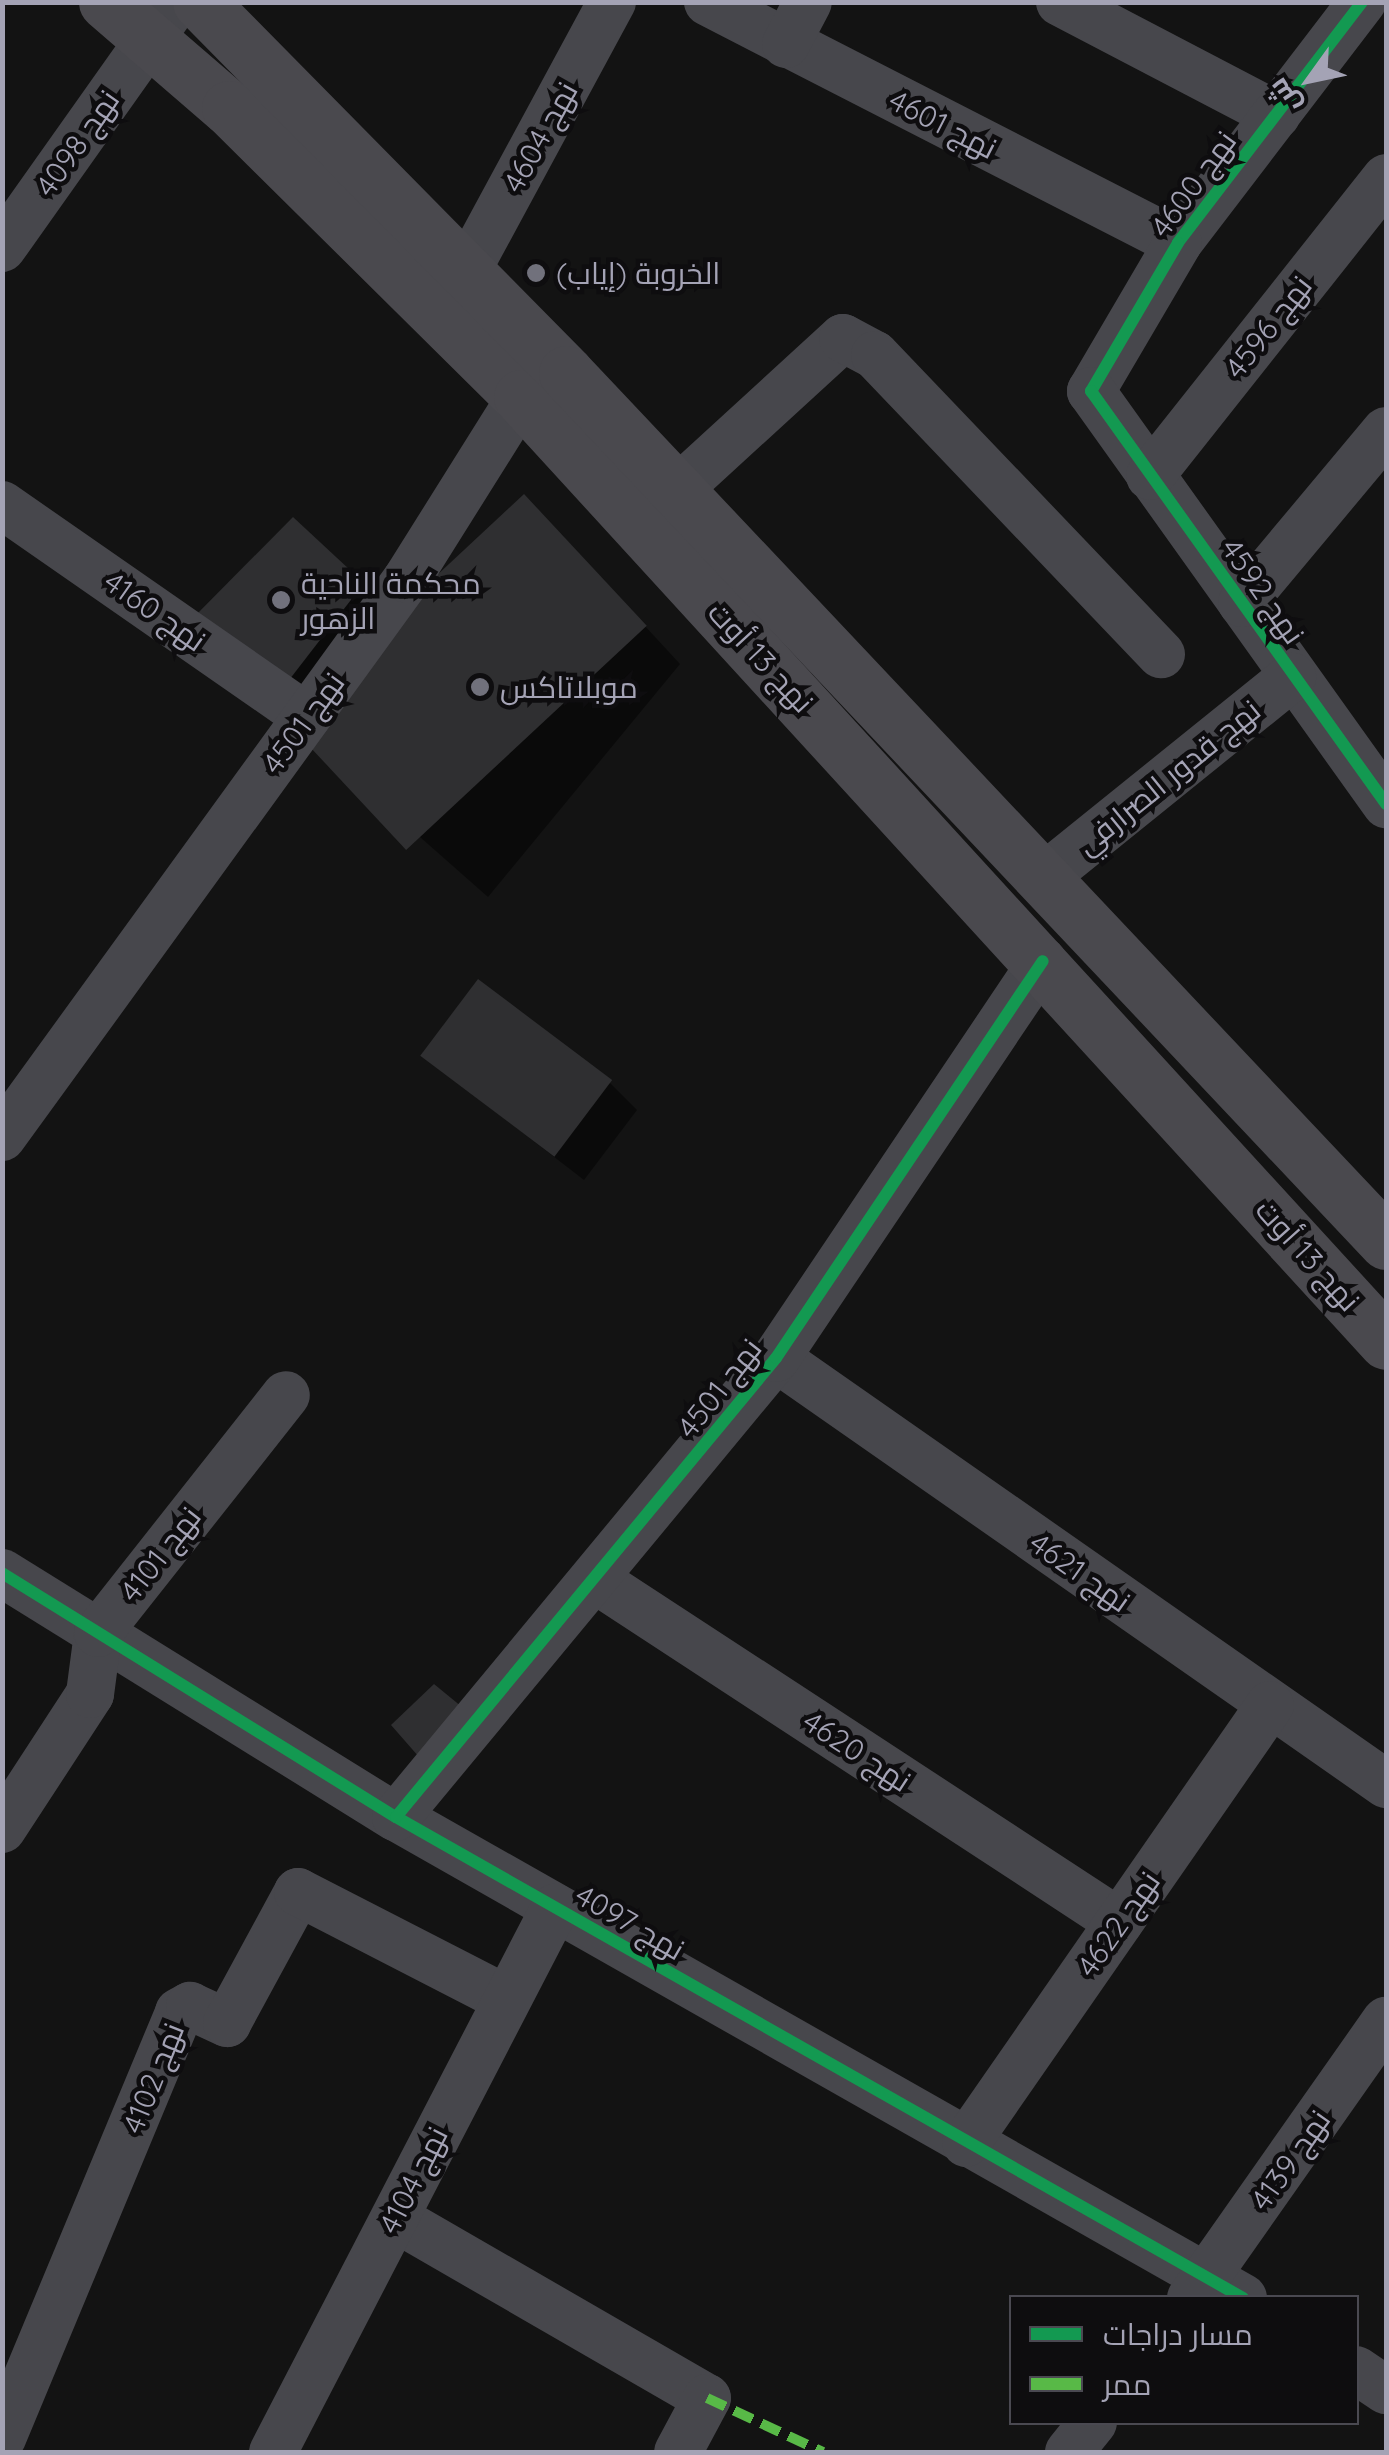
<!DOCTYPE html>
<html>
<head>
<meta charset="utf-8">
<style>
  body { margin:0 }
  #map { position:relative; width:1389px; height:2455px; overflow:hidden; background:#131313; font-family:Quicksand,Cairo,sans-serif }
  div>[style] { position:absolute }
  .shadow>* { inset:0; background:#0007 }
  .building>* { inset:0; background:#2f2f31; transform-origin:0 0 }
  .minor>* { height:48px; margin:-24px; padding:0 24px; transform-origin:24px; border-radius:24px; background:#47474c }
  .major>* { height:55px; margin:-27.5px; padding:0 27.5px; transform-origin:27.5px; border-radius:27.5px; background:#4a494e }
  .quiet>* { height:10px; margin-top:-5px; transform-origin:0; background:repeating-linear-gradient(90deg,#58b947 0 20px,transparent 0 30px) }
  .cycleway>* { height:12px; margin:-6px; padding:0 6px; transform-origin:6px; border-radius:6px; background:#139951 }
  .dots>* { width:28px; height:28px; translate:-50% -50%; box-sizing:border-box; border:5px solid #0e0d0f; border-radius:50% }
  span { translate:-50% -50%; white-space:nowrap; text-align:center; line-height:1.15; -webkit-text-stroke:9px #0e0d0f; paint-order:stroke }
  .street-label { font-size:30px; color:#a4a3b5 }
  .poi-label { font-size:30px; color:#a4a3b5 }
  .left { translate:0 -50%; text-align:left }
  .frame { position:absolute; inset:0; border:5px solid #a4a3b5; pointer-events:none }
  .legend { position:absolute; left:1009px; top:2295px; width:350px; height:130px; box-sizing:border-box; background:#0e0d0f; border:2px solid #4a4951; margin:0; padding:12px 18px; list-style:none; font-size:30px; color:#a4a3b5 }
  .legend li { display:flex; align-items:center; gap:20px; height:50px }
  .legend b { width:50px; border:2px solid #4a4951 }
  .north { position:absolute; left:1259px; top:30px; width:100px; height:100px; -webkit-text-stroke:8px #0e0d0f; paint-order:stroke; rotate:237deg; font-size:28px; font-weight:700; line-height:40px; text-align:center; color:#a4a3b5 }
  .north::after { content:''; display:block; margin:auto; width:35px; height:45px; background:#a4a3b5; clip-path:polygon(50% 0,100% 100%,50% 72%,0 100%) }
</style>
</head>
<body>
<div id="map">
  <div class="shadow">
    <i style="clip-path:polygon(559px 533px,680px 664px,488px 897px,318px 747px)"></i>
    <i style="clip-path:polygon(362px 585px,390px 612px,314px 709px,224px 644px)"></i>
    <i style="clip-path:polygon(422px 1055px,609px 1082px,637px 1110px,584px 1180px)"></i>
  </div>
  <div class="building">
    <i style="left:524px;top:494px;width:180px;height:329px;rotate:47deg"></i>
    <i style="clip-path:polygon(293px 517px,364px 583px,286px 684px,194px 617px)"></i>
    <i style="left:478px;top:979px;width:168px;height:96px;rotate:37deg"></i>
    <i style="clip-path:polygon(434px 1684px,462px 1707px,419px 1757px,391px 1725px)"></i>
  </div>
  <div class="minor">
    <i style="left:708px;top:2px;width:528px;rotate:27.15deg"></i>
    <i style="left:1060px;top:2px;width:244px;rotate:27.6deg"></i>
    <i style="left:1362px;top:2px;width:303px;rotate:127.4deg"></i>
    <i style="left:1178px;top:243px;width:172px;rotate:120.4deg"></i>
    <i style="left:1091px;top:391px;width:508px;rotate:54.46deg"></i>
    <i style="left:786px;top:44px;width:47px;rotate:-62.4deg"></i>
    <i style="left:2px;top:248px;width:301px;rotate:-54.7deg"></i>
    <i style="left:467px;top:270px;width:305px;rotate:-61.6deg"></i>
    <i style="left:1150px;top:476px;width:380px;rotate:-51.6deg"></i>
    <i style="left:677px;top:490px;width:225px;rotate:-42.5deg"></i>
    <i style="left:843px;top:338px;width:36px;rotate:28deg"></i>
    <i style="left:875px;top:355px;width:414px;rotate:46.3deg"></i>
    <i style="left:2px;top:505px;width:371px;rotate:34.8deg"></i>
    <i style="left:1242px;top:603px;width:224px;rotate:-50.1deg"></i>
    <i style="left:1044px;top:877px;width:319px;rotate:-38.9deg"></i>
    <i style="left:2px;top:1137px;width:689px;rotate:-54.03deg"></i>
    <i style="left:407px;top:579px;width:215px;rotate:-57.9deg"></i>
    <i style="left:776px;top:1358px;width:744px;rotate:34.93deg"></i>
    <i style="left:2px;top:1573px;width:463px;rotate:31.8deg"></i>
    <i style="left:396px;top:1817px;width:974px;rotate:29.59deg"></i>
    <i style="left:596px;top:1580px;width:625px;rotate:33.18deg"></i>
    <i style="left:396px;top:1817px;width:596px;rotate:-50.38deg"></i>
    <i style="left:776px;top:1358px;width:478px;rotate:-56.1deg"></i>
    <i style="left:2px;top:1829px;width:161px;rotate:-56.9deg"></i>
    <i style="left:90px;top:1694px;width:62px;rotate:-82.5deg"></i>
    <i style="left:98px;top:1633px;width:303px;rotate:-51.7deg"></i>
    <i style="left:966px;top:2143px;width:533px;rotate:-55.24deg"></i>
    <i style="left:395px;top:2218px;width:360px;rotate:30deg"></i>
    <i style="left:707px;top:2398px;width:61px;rotate:118.2deg"></i>
    <i style="left:1191px;top:2298px;width:339px;rotate:-54.9deg"></i>
    <i style="left:1356px;top:2370px;width:36px;rotate:34deg"></i>
    <i style="left:2px;top:2438px;width:461px;rotate:-67.4deg"></i>
    <i style="left:179px;top:2012px;width:13px;rotate:-29deg"></i>
    <i style="left:190px;top:2006px;width:41px;rotate:24.7deg"></i>
    <i style="left:227px;top:2023px;width:149px;rotate:-61.5deg"></i>
    <i style="left:298px;top:1892px;width:232px;rotate:27.2deg"></i>
    <i style="left:273px;top:2452px;width:613px;rotate:-62.6deg"></i>
    <i style="left:1069px;top:2452px;width:38px;rotate:-51deg"></i>
  </div>
  <div class="major">
    <i style="left:106px;top:2px;width:162px;rotate:40.8deg"></i>
    <i style="left:229px;top:108px;width:411px;rotate:44.7deg"></i>
    <i style="left:521px;top:397px;width:1281px;rotate:47.53deg"></i>
    <i style="left:200px;top:2px;width:521px;rotate:45.39deg"></i>
    <i style="left:566px;top:373px;width:1195px;rotate:46.66deg"></i>
  </div>
  <div class="quiet">
    <i style="left:707px;top:2398px;width:128px;rotate:25deg"></i>
  </div>
  <div class="cycleway">
    <i style="left:1362px;top:2px;width:303px;rotate:127.4deg"></i>
    <i style="left:1178px;top:243px;width:172px;rotate:120.4deg"></i>
    <i style="left:1091px;top:391px;width:508px;rotate:54.46deg"></i>
    <i style="left:2px;top:1573px;width:463px;rotate:31.8deg"></i>
    <i style="left:396px;top:1817px;width:974px;rotate:29.59deg"></i>
    <i style="left:396px;top:1817px;width:596px;rotate:-50.38deg"></i>
    <i style="left:776px;top:1358px;width:478px;rotate:-56.1deg"></i>
  </div>
  <div class="dots">
    <i style="left:536px;top:273px;background:#71717c"></i>
    <i style="left:281px;top:600px;background:#71717c"></i>
    <i style="left:480px;top:687px;background:#71717c"></i>
  </div>
  <div class="street-label">
    <span style="left:943px;top:124px;rotate:27deg">نهج 4601</span>
    <span style="left:540px;top:137px;rotate:-61deg">نهج 4604</span>
    <span style="left:77px;top:143px;rotate:-55deg">نهج 4098</span>
    <span style="left:1193px;top:184px;rotate:-54deg">نهج 4600</span>
    <span style="left:1268px;top:327px;rotate:-52deg">نهج 4596</span>
    <span style="left:1263px;top:591px;rotate:55deg">نهج 4592</span>
    <span style="left:155px;top:611px;rotate:35deg">نهج 4160</span>
    <span style="left:761px;top:657px;rotate:47deg">نهج 13 أوت</span>
    <span style="left:303px;top:723px;rotate:-54deg">نهج 4501</span>
    <span style="left:1168px;top:777px;rotate:-39deg">نهج قدور الصرارفي</span>
    <span style="left:1308px;top:1255px;rotate:48deg">نهج 13 أوت</span>
    <span style="left:719px;top:1388px;rotate:-52deg">نهج 4501</span>
    <span style="left:160px;top:1554px;rotate:-52deg">نهج 4101</span>
    <span style="left:1080px;top:1572px;rotate:35deg">نهج 4621</span>
    <span style="left:857px;top:1751px;rotate:33deg">نهج 4620</span>
    <span style="left:630px;top:1922px;rotate:30deg">نهج 4097</span>
    <span style="left:1118px;top:1924px;rotate:-55deg">نهج 4622</span>
    <span style="left:153px;top:2078px;rotate:-68deg">نهج 4102</span>
    <span style="left:1290px;top:2160px;rotate:-55deg">نهج 4139</span>
    <span style="left:413px;top:2180px;rotate:-63deg">نهج 4104</span>
  </div>
  <div class="poi-label">
    <span class="left" style="left:556px;top:273px">الخروبة (إياب)</span>
    <span class="left" style="left:301px;top:600px">محكمة الناحية<br>الزهور</span>
    <span class="left" style="left:500px;top:687px">موبلاتاكس</span>
  </div>
  <div class="frame"></div>
  <ul class="legend">
  <li><b style="height:12px;background:#139951"></b>مسار دراجات</li>
  <li><b style="height:12px;background:#58b947"></b>ممر</li>
  </ul>
  <div class="north">ش</div>
</div>
</body>
</html>
